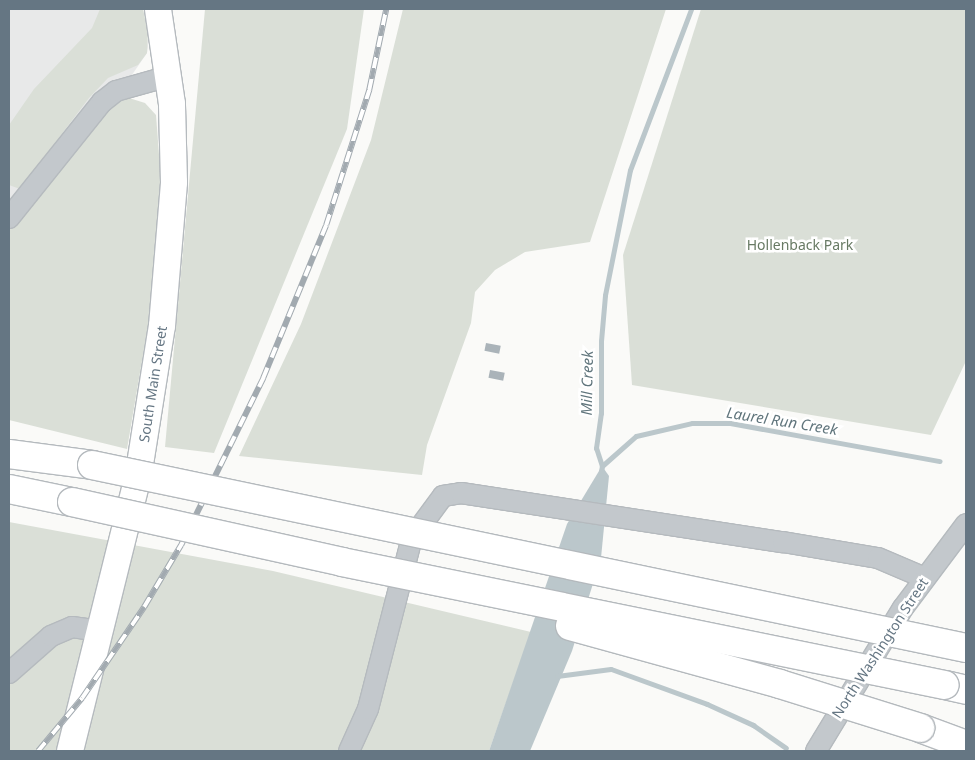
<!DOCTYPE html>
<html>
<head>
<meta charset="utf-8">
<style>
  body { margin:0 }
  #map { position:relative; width:975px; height:760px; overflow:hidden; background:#fafaf8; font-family:"Noto Sans",sans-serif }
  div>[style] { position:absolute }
  .built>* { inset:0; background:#e8e9e9 }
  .green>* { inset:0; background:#dadfd7 }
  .water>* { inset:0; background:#bbc7cb }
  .stream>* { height:5px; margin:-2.5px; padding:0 2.5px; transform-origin:2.5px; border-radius:2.5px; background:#bbc7cb }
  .building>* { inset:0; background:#aab3b9; transform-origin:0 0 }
  .roads { filter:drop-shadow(1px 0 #b5babe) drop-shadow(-1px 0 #b5babe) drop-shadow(0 1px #b5babe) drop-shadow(0 -1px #b5babe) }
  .minor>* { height:20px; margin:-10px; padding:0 10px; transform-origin:10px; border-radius:10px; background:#c3c8cc }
  .major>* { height:26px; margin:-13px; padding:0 13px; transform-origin:13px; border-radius:13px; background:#fff }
  .highway>* { height:28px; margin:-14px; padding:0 14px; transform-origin:14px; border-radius:14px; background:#fff }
  .rail>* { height:5.5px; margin-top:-2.75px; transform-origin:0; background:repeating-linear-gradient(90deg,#fff 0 11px,#a2aab0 0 22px); box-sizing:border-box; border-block:1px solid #a2aab0 }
  .bridges { filter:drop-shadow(1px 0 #b4b9bd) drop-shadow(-1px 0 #b4b9bd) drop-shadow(0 1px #b4b9bd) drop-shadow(0 -1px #b4b9bd) }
  .highway-bridge>* { height:28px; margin:-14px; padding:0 14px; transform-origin:14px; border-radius:14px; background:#fff }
  span { translate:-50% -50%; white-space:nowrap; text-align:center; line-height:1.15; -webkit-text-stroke:5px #fff; paint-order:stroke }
  .park-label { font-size:14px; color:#687a64 }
  .street-label { font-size:14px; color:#657683 }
  .water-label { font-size:15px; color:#60757c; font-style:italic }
  .frame { position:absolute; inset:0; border:10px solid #657683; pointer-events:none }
</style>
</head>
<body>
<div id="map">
  <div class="built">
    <i style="clip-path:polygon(9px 9px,143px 9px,148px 46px,147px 53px,112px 104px,9px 230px)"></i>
  </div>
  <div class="green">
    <i style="clip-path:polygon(100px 9px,143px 9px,148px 33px,147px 53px,138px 65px,108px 78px,89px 98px,20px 189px,9px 185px,9px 125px,34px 89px,92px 28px)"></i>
    <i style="clip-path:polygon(205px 9px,364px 9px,347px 129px,214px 453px,165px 447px)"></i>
    <i style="clip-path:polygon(403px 9px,666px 9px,590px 242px,525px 252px,495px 270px,475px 292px,471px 323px,427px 445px,422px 475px,239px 456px,301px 324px,371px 140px)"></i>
    <i style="clip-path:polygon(701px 9px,966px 9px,966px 361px,931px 435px,632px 385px,623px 255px)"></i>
    <i style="clip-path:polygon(129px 98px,145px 103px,156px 115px,162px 194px,153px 296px,127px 449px,9px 420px,9px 230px,112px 104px)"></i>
    <i style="clip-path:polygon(9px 522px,273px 571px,531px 632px,489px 751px,9px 751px)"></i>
  </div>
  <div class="water">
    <i style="clip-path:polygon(602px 466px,609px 476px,601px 558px,572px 651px,530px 751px,489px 751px,567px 524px)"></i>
  </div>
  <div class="stream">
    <i style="left:602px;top:466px;width:45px;rotate:-41.4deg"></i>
    <i style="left:636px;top:436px;width:57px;rotate:-13.1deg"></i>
    <i style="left:692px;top:423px;width:38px"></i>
    <i style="left:730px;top:423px;width:213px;rotate:10.3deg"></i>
    <i style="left:601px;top:471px;width:5px;rotate:-79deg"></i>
    <i style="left:602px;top:466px;width:19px;rotate:-108deg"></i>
    <i style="left:596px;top:448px;width:35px;rotate:-82deg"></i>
    <i style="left:601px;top:413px;width:72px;rotate:-90deg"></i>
    <i style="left:601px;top:341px;width:46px;rotate:-85deg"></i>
    <i style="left:605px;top:295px;width:127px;rotate:-78.7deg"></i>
    <i style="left:630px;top:170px;width:172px;rotate:-69.2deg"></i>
    <i style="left:557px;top:676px;width:54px;rotate:-7.4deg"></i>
    <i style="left:611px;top:669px;width:102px;rotate:20deg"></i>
    <i style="left:707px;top:704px;width:51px;rotate:24.5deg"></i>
    <i style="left:753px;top:725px;width:40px;rotate:34.9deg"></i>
  </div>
  <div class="building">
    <i style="left:486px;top:343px;width:15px;height:8px;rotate:11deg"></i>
    <i style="left:490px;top:370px;width:15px;height:8px;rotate:11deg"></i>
  </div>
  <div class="roads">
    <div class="minor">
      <i style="left:9px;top:218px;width:149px;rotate:-51.3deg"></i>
      <i style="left:102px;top:102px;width:18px;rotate:-38deg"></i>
      <i style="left:116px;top:91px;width:55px;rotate:-15.8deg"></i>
      <i style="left:9px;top:673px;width:56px;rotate:-41.4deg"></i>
      <i style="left:51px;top:636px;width:23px;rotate:-23deg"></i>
      <i style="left:72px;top:627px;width:27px;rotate:8deg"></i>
      <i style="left:349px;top:751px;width:46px;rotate:-65.7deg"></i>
      <i style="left:368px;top:709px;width:177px;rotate:-75.6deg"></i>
      <i style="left:412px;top:538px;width:52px;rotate:-53.6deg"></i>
      <i style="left:443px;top:496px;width:18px;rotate:-9deg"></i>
      <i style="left:461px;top:493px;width:326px;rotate:8.7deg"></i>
      <i style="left:783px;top:542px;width:96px;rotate:9.6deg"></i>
      <i style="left:878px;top:558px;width:51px;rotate:23.1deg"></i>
      <i style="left:816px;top:751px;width:167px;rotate:-58.7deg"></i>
      <i style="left:903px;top:608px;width:105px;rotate:-53.1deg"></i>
    </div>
    <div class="major">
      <i style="left:70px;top:751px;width:282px;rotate:-76.1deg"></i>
      <i style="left:138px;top:477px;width:153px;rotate:-81deg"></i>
      <i style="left:162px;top:326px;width:144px;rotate:-85.2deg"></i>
      <i style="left:174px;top:182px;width:78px;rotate:-91.5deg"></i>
      <i style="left:172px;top:104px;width:96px;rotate:-98.4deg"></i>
    </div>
    <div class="highway">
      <i style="left:9px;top:454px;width:84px;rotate:7.5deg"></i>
      <i style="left:9px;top:489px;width:64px;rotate:11.7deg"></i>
      <i style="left:945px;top:685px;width:22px;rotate:13deg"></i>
      <i style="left:920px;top:728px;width:49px;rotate:20.3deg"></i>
    </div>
  </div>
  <div class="rail">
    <i style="left:38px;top:751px;width:69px;rotate:-50.3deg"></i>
    <i style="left:82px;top:698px;width:110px;rotate:-55.7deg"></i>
    <i style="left:144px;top:607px;width:72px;rotate:-59.2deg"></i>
    <i style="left:181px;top:545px;width:186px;rotate:-63.8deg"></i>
    <i style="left:263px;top:378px;width:165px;rotate:-67.6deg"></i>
    <i style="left:326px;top:225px;width:142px;rotate:-72.3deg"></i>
    <i style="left:369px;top:90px;width:83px;rotate:-78.1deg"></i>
  </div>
  <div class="bridges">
    <div class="highway-bridge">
      <i style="left:92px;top:465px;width:893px;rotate:11.83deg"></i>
      <i style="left:72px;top:502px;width:277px;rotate:12.5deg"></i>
      <i style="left:342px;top:562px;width:615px;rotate:11.53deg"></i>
      <i style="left:570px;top:626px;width:218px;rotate:15.4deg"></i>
      <i style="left:780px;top:684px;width:147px;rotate:17.4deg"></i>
    </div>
  </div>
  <div class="park-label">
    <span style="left:800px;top:245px">Hollenback Park</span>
  </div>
  <div class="street-label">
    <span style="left:153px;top:384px;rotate:-81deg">South Main Street</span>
    <span style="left:880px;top:648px;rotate:-57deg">North Washington Street</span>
  </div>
  <div class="water-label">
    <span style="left:587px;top:383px;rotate:-89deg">Mill Creek</span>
    <span style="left:782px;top:421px;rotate:9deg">Laurel Run Creek</span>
  </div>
  <div class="frame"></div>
</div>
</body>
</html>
